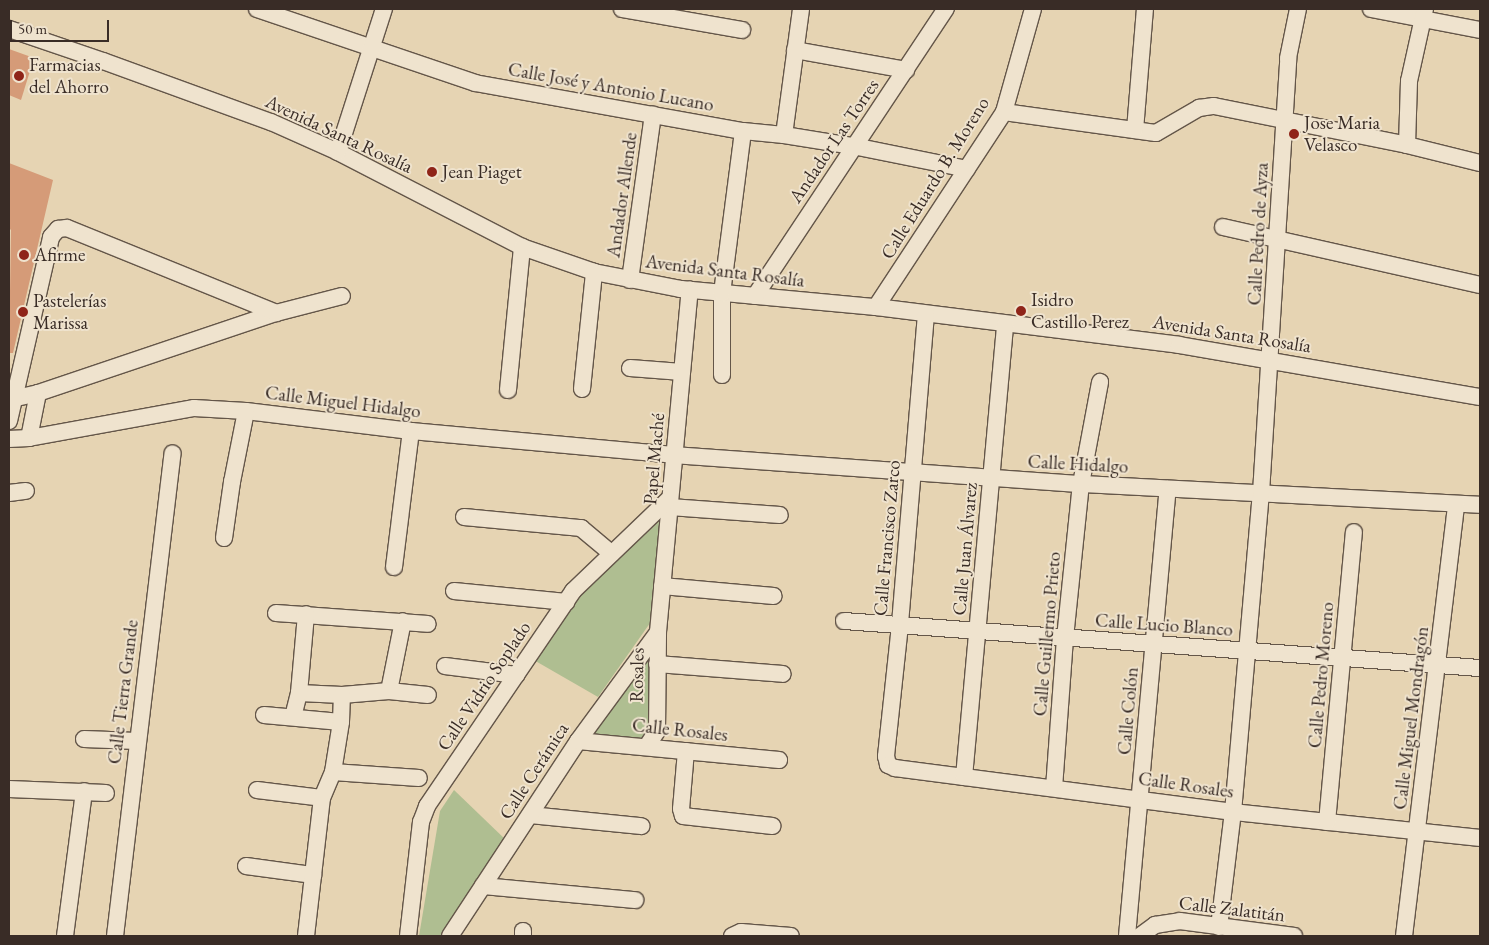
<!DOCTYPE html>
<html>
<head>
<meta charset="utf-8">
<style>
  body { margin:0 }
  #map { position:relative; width:1489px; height:945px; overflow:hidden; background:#e6d4b3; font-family:"EB Garamond",serif }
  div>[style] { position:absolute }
  .green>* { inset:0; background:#afbe91 }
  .building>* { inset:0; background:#d59b78 }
  .roads { filter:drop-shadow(1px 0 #645649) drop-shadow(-1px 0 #645649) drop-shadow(0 1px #645649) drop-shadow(0 -1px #645649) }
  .minor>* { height:16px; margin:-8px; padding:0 8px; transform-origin:8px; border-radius:8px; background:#efe3ce }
  .dots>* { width:14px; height:14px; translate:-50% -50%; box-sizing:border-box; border:2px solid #efe3ce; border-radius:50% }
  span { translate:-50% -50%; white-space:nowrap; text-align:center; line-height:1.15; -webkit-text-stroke:4px #efe3ce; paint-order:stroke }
  .poi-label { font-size:19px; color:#392c26 }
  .left { translate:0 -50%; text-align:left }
  .street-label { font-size:19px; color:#392c26 }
  .frame { position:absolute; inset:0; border:10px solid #392c26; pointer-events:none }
  .scale { position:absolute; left:10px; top:20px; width:99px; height:22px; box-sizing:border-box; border:2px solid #392c26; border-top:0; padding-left:6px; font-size:15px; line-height:18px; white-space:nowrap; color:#392c26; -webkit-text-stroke:4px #efe3ce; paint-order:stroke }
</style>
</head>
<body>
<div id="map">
  <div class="green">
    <i style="clip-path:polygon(663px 518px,655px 616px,598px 697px,532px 659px,574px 599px)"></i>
    <i style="clip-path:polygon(655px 644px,655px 731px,645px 745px,590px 738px)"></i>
    <i style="clip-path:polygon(454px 790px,507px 841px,447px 936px,419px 936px,440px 811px)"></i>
  </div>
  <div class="building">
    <i style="clip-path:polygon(9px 49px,34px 58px,21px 100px,9px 95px)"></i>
    <i style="clip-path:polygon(9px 163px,53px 180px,13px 353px,9px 353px,11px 230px,9px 228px)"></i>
  </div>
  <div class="roads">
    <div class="minor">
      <i style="left:257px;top:9px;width:230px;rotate:18.7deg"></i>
      <i style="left:475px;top:83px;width:272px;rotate:10.2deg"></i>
      <i style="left:743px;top:131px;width:41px;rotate:5.6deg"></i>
      <i style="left:784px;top:135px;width:70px;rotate:9.1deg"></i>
      <i style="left:853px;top:146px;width:116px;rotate:11.4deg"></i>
      <i style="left:622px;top:9px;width:122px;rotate:9.9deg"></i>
      <i style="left:1371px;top:9px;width:111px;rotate:10.9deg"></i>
      <i style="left:9px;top:29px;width:99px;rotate:18.8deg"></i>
      <i style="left:103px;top:61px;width:179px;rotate:20deg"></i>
      <i style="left:271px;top:122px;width:73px;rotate:24.1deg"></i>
      <i style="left:338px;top:152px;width:207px;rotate:27.3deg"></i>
      <i style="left:522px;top:247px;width:76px;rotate:19.1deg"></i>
      <i style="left:594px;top:272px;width:89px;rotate:11.1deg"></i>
      <i style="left:681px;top:289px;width:196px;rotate:5.3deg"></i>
      <i style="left:876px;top:307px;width:305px;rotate:7.1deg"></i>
      <i style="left:1179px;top:345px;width:305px;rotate:9.8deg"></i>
      <i style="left:795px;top:50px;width:113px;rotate:10.2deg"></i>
      <i style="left:1004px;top:112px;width:153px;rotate:7.9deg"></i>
      <i style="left:1156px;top:133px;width:50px;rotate:-30.2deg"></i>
      <i style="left:1199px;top:108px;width:15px;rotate:-8deg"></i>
      <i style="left:1214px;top:106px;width:197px;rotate:11.4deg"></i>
      <i style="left:1407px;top:145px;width:75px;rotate:13.9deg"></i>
      <i style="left:1135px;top:130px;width:121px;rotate:-85.3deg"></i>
      <i style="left:784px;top:135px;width:127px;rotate:-82.3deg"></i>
      <i style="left:1407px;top:145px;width:64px;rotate:-88.2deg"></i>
      <i style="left:1409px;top:81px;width:74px;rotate:-77.5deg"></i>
      <i style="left:338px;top:152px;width:150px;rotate:-72.2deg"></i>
      <i style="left:1223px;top:227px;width:263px;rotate:12.7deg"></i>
      <i style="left:630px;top:280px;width:167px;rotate:-82.1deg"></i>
      <i style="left:755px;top:296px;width:345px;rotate:-56.4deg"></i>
      <i style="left:876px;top:307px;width:233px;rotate:-56.7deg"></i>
      <i style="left:1004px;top:112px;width:107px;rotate:-74.3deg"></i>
      <i style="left:926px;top:314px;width:312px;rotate:94.8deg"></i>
      <i style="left:900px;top:625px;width:132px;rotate:96.1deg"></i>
      <i style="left:886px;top:756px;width:9px;rotate:77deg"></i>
      <i style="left:888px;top:765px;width:8px;rotate:23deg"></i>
      <i style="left:895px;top:768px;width:341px;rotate:7.4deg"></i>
      <i style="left:1233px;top:812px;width:248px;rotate:6deg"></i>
      <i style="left:630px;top:368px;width:52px;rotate:4.4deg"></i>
      <i style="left:722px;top:375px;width:82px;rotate:-90deg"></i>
      <i style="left:722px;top:293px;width:163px;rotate:-82.6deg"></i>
      <i style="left:582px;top:389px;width:118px;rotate:-84.1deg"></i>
      <i style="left:508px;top:390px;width:144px;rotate:-84.4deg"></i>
      <i style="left:12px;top:399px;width:27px;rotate:-13deg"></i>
      <i style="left:38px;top:393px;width:251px;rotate:-18.6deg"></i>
      <i style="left:276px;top:313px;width:68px;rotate:-14.4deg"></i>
      <i style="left:9px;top:421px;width:189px;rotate:-77.1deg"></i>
      <i style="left:51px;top:237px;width:11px;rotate:-49deg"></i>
      <i style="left:58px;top:229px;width:9px;rotate:-6deg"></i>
      <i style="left:67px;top:228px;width:226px;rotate:22.1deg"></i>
      <i style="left:29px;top:438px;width:46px;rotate:-78.7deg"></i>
      <i style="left:9px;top:439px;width:20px;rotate:-3deg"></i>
      <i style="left:29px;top:438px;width:168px;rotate:-10.3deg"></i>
      <i style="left:194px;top:408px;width:52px;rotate:3.3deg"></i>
      <i style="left:246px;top:411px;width:166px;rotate:6.9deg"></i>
      <i style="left:411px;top:431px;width:264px;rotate:5.2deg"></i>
      <i style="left:674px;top:455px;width:408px;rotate:4.1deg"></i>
      <i style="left:1081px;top:484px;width:400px;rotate:3deg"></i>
      <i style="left:9px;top:493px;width:17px;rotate:-7deg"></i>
      <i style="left:670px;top:507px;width:110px;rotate:4.2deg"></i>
      <i style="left:464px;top:517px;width:118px;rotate:5.4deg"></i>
      <i style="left:581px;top:528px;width:40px;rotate:40deg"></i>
      <i style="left:224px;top:538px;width:57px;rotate:-81.9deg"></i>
      <i style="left:232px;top:482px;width:72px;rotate:-78.8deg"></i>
      <i style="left:394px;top:567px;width:137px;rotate:-82.9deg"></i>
      <i style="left:662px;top:586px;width:112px;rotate:5.1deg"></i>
      <i style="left:454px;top:591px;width:113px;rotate:5.6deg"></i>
      <i style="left:276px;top:613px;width:152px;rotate:4.1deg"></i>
      <i style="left:844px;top:621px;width:638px;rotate:4.23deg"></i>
      <i style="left:657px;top:664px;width:126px;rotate:4.5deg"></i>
      <i style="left:445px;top:666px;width:72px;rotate:7.2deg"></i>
      <i style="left:389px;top:691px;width:71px;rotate:-78.7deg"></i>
      <i style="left:299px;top:693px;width:43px;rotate:2.7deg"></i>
      <i style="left:342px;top:695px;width:47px;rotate:-4.9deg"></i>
      <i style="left:389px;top:691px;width:39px;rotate:6deg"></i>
      <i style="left:264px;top:715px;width:77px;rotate:5.2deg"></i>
      <i style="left:293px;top:717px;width:25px;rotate:-76deg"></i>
      <i style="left:299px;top:693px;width:79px;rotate:-84.9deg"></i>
      <i style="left:84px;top:739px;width:53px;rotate:2.2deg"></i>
      <i style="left:578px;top:741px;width:202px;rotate:5.4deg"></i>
      <i style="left:647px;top:746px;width:18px;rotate:-56deg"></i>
      <i style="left:657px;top:731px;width:99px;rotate:-89.4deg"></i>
      <i style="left:658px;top:632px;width:344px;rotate:-84.7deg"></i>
      <i style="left:686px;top:751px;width:58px;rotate:94.9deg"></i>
      <i style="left:681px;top:809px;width:7px;rotate:74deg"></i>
      <i style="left:683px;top:816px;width:90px;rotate:6.4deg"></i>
      <i style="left:333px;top:772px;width:86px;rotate:4deg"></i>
      <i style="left:964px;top:777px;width:454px;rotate:-84.8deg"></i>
      <i style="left:1054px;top:788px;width:150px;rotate:-85.8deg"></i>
      <i style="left:1065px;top:638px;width:155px;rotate:-84.1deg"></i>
      <i style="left:1081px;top:484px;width:104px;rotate:-79.4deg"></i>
      <i style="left:9px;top:789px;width:97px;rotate:2.4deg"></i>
      <i style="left:257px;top:790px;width:65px;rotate:7deg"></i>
      <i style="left:530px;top:815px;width:112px;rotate:5.7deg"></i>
      <i style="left:1327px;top:822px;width:291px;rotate:-84.7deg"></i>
      <i style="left:246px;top:866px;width:68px;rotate:7.7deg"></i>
      <i style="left:483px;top:886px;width:153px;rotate:5.3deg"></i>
      <i style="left:1219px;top:927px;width:116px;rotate:-83.1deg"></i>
      <i style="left:1233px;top:812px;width:320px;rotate:-85deg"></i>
      <i style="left:1261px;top:493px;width:436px;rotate:-86.4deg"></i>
      <i style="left:1288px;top:58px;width:50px;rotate:-78.5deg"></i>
      <i style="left:65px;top:936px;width:146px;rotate:-82.5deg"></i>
      <i style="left:115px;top:936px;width:486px;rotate:-83.2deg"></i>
      <i style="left:306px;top:936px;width:139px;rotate:-83.4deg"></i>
      <i style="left:322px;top:798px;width:28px;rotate:-67deg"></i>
      <i style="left:333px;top:772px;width:51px;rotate:-80.9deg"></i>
      <i style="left:341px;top:722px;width:27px;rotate:-88deg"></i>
      <i style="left:408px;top:936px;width:115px;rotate:-83.5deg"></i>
      <i style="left:421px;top:822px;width:17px;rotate:-69deg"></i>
      <i style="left:427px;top:806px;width:260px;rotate:-55.8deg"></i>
      <i style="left:573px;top:591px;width:134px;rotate:-43.8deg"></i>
      <i style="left:450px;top:936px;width:233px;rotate:-56.7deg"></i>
      <i style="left:578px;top:741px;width:135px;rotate:-53.7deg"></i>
      <i style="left:523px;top:936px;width:5px;rotate:-90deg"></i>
      <i style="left:732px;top:936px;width:10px;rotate:-24deg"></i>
      <i style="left:741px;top:932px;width:50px;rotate:4.6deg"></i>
      <i style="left:1127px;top:936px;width:449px;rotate:-84.8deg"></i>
      <i style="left:1140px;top:936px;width:19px;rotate:-36deg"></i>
      <i style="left:1155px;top:925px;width:25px;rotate:-9deg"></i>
      <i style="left:1180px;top:921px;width:115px;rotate:7.5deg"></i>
      <i style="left:1404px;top:936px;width:435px;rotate:-83.1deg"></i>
    </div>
  </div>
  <div class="dots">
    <i style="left:19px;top:76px;background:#8f2418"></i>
    <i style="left:1294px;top:134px;background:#8f2418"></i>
    <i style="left:432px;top:172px;background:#8f2418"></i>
    <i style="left:24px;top:255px;background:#8f2418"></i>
    <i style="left:1021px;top:311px;background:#8f2418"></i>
    <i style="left:23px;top:312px;background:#8f2418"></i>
  </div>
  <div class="poi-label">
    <span class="left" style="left:29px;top:76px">Farmacias<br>del Ahorro</span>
    <span class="left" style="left:1304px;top:134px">Jose Maria<br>Velasco</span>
    <span class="left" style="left:442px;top:172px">Jean Piaget</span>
    <span class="left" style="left:34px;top:255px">Afirme</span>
    <span class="left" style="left:1031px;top:311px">Isidro<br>Castillo Perez</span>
    <span class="left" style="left:33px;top:312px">Pastelerías<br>Marissa</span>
  </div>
  <div class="street-label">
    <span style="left:611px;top:87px;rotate:10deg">Calle José y Antonio Lucano</span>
    <span style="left:339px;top:134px;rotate:25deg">Avenida Santa Rosalía</span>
    <span style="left:834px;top:141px;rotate:-56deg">Andador Las Torres</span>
    <span style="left:935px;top:178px;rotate:-58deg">Calle Eduardo B. Moreno</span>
    <span style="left:622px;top:195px;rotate:-82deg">Andador Allende</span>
    <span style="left:1258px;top:234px;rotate:-87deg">Calle Pedro de Ayza</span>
    <span style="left:725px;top:271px;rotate:7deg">Avenida Santa Rosalía</span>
    <span style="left:1232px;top:334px;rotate:9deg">Avenida Santa Rosalía</span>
    <span style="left:343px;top:402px;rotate:7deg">Calle Miguel Hidalgo</span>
    <span style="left:654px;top:459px;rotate:-85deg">Papel Maché</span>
    <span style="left:1078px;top:464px;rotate:3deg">Calle Hidalgo</span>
    <span style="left:887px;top:538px;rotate:-85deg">Calle Francisco Zarco</span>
    <span style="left:965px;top:549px;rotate:-85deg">Calle Juan Álvarez</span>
    <span style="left:1164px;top:625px;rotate:4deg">Calle Lucio Blanco</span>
    <span style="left:1047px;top:634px;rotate:-85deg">Calle Guillermo Prieto</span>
    <span style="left:637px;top:675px;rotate:-89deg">Rosales</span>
    <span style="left:1321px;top:675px;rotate:-85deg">Calle Pedro Moreno</span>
    <span style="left:484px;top:686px;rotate:-56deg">Calle Vidrio Soplado</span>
    <span style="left:123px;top:692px;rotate:-83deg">Calle Tierra Grande</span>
    <span style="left:1128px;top:711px;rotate:-85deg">Calle Colón</span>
    <span style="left:1411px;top:718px;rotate:-83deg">Calle Miguel Mondragón</span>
    <span style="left:680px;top:730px;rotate:6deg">Calle Rosales</span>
    <span style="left:534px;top:771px;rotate:-57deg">Calle Cerámica</span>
    <span style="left:1186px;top:785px;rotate:8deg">Calle Rosales</span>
    <span style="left:1232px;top:909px;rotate:7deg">Calle Zalatitán</span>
  </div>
  <div class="frame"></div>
  <div class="scale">50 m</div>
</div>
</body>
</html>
